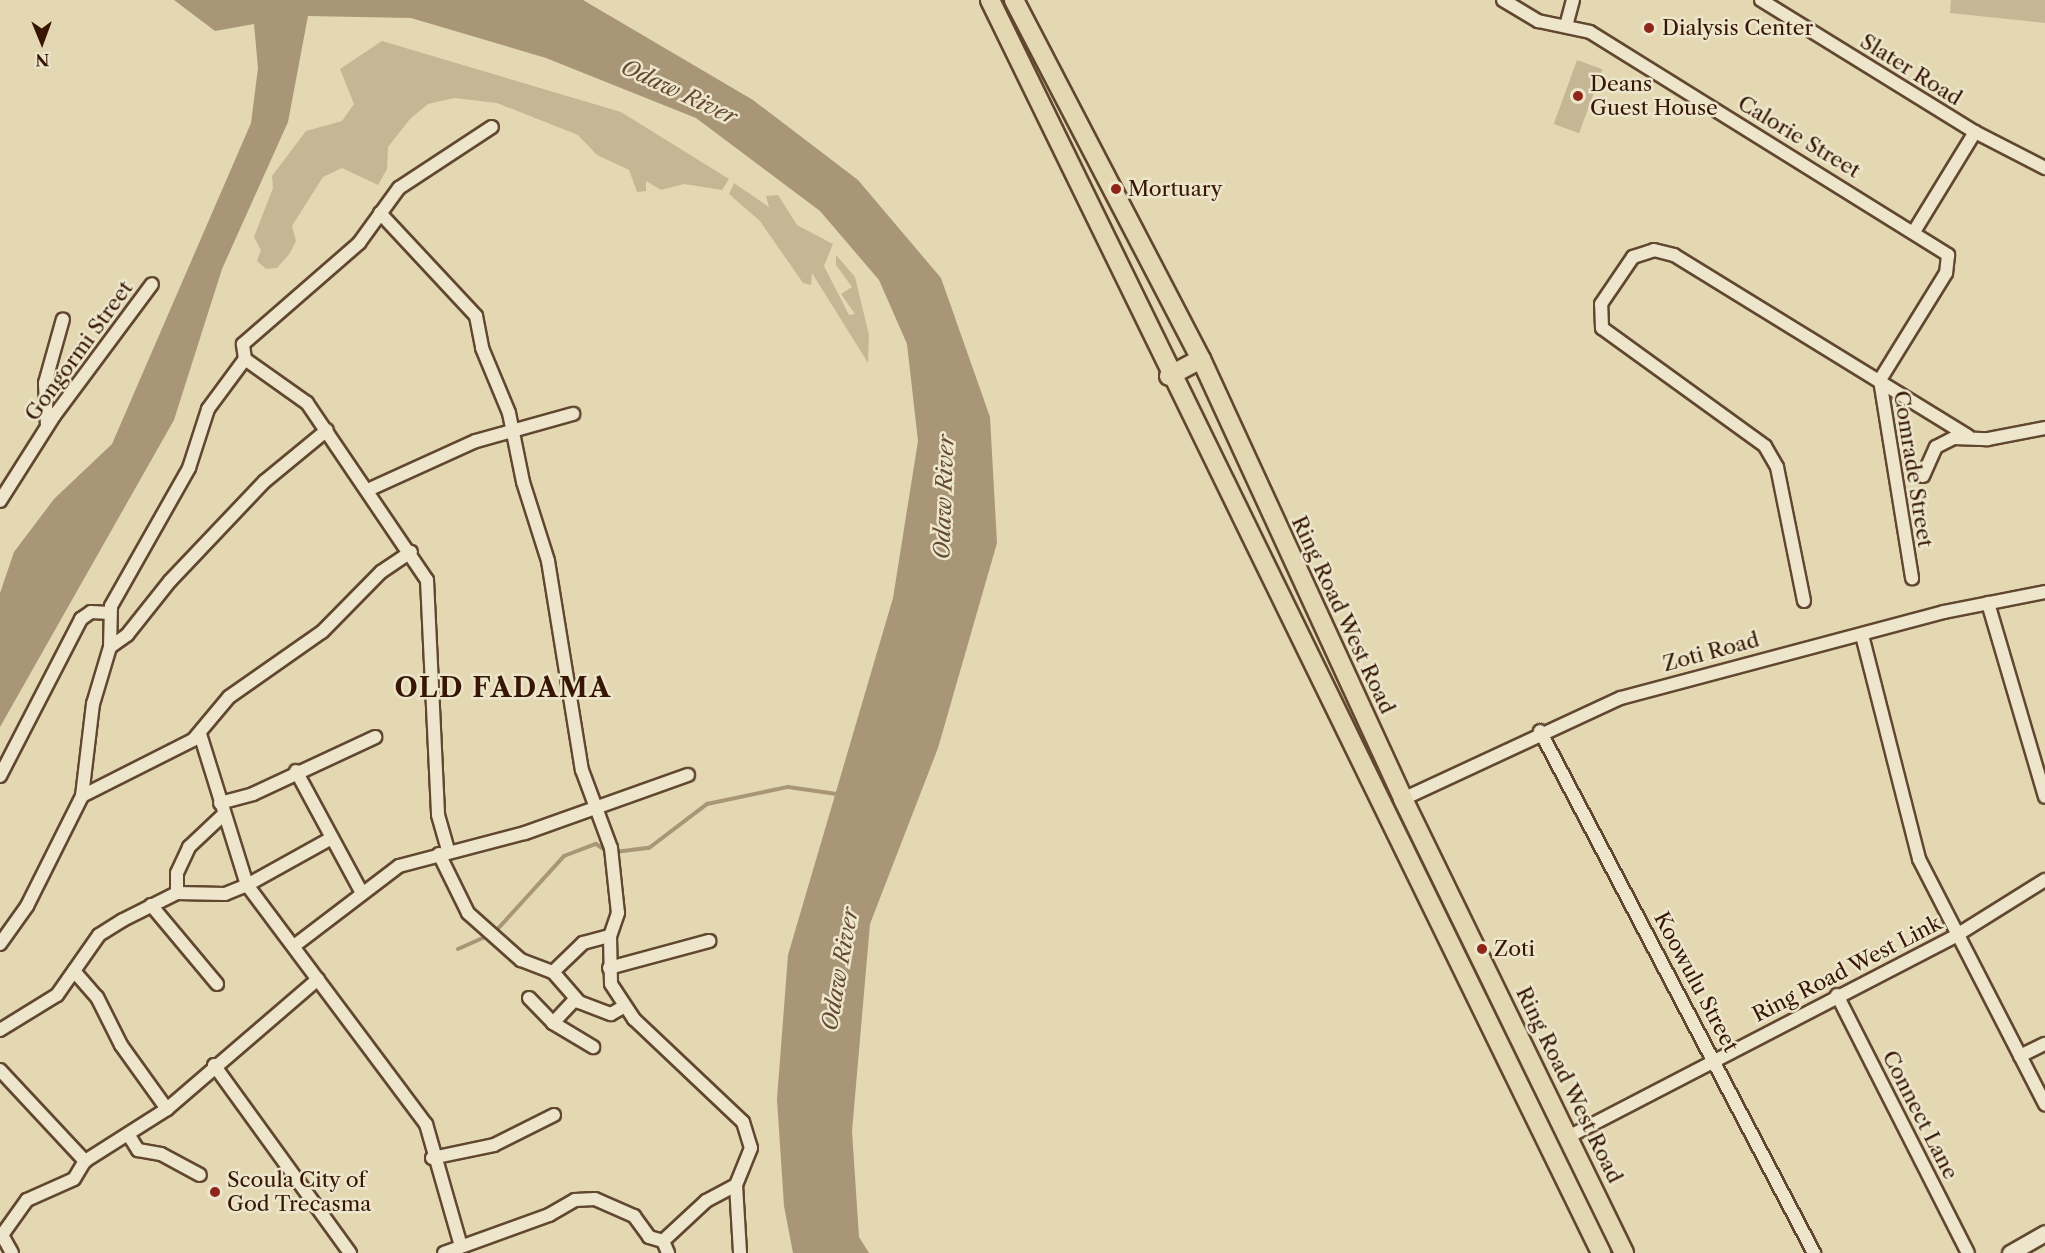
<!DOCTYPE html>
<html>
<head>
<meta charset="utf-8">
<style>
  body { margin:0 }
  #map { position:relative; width:2045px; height:1253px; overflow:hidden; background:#e3d8b2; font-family:"Libre Caslon Text",serif }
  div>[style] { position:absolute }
  .green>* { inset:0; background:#c6b794; transform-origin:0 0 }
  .water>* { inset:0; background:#a99677 }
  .stream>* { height:4px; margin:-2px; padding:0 2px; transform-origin:2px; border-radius:2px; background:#a99677 }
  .roads { filter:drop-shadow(2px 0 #624730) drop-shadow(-2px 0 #624730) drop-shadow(0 2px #624730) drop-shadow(0 -2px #624730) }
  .minor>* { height:12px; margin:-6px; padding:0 6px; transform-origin:6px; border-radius:6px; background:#ede6cd }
  .tertiary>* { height:15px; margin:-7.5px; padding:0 7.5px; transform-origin:7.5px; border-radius:7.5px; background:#ede6cd }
  .primary>* { height:18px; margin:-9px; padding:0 9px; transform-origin:9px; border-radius:9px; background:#e3d8b2 }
  .dots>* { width:16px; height:16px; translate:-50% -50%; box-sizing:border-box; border:3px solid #ede6cd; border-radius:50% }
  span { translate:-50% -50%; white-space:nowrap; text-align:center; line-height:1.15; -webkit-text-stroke:5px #ede6cd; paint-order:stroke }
  .poi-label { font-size:21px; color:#371704 }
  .left { translate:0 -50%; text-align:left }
  .street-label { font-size:21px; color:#371704 }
  .water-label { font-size:22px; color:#654a32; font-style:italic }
  .district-label { font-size:27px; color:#371704; font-weight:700; letter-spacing:1.5px }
  .north { position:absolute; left:12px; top:12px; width:60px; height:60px; -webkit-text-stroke:4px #ede6cd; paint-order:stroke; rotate:179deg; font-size:16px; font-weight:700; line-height:24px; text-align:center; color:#371704 }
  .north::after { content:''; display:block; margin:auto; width:21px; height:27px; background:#371704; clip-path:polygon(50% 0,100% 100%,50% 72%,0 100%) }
</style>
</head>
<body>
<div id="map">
  <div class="green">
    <i style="clip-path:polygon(1951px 0,2045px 0,2045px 23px,1950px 13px)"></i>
    <i style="clip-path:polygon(382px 41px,621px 112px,729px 179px,722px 190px,684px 184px,661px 190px,646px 181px,646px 191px,637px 192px,629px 170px,597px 155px,578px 135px,497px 103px,454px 98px,428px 104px,410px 119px,388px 147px,387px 169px,378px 185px,342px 168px,323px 177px,292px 226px,296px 241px,290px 253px,277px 268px,266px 269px,257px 261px,261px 250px,254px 237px,273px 188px,272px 176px,306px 131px,342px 121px,354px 104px,340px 69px)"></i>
    <i style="left:1577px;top:60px;width:27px;height:68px;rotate:20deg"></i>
    <i style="clip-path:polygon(734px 183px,769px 207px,766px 196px,778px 195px,797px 225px,833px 244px,824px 266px,849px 315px,855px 314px,841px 294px,852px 287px,836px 265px,836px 255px,855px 277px,869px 335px,868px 363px,812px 273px,811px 285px,803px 283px,760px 221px,729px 194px)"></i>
  </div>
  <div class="water">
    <i style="clip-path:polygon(174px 0,583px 0,753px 100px,858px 180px,941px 278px,990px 417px,997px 543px,938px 748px,870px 924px,852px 1131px,859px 1237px,869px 1253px,793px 1253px,784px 1206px,777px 1099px,788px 955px,893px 598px,918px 441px,907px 344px,879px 280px,820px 211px,696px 118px,546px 58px,411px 18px,308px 16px,288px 122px,222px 269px,174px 420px,0 727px,0 593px,14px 552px,54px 499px,112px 444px,251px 123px,258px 68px,254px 24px,215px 31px)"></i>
  </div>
  <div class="stream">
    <i style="left:615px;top:852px;width:34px;rotate:-7deg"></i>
    <i style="left:649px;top:848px;width:73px;rotate:-37.2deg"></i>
    <i style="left:707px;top:804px;width:83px;rotate:-11.9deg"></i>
    <i style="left:788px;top:787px;width:49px;rotate:8.1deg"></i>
    <i style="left:494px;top:933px;width:104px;rotate:-47.7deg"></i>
    <i style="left:564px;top:856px;width:34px;rotate:-21deg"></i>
    <i style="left:596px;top:844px;width:14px;rotate:34deg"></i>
    <i style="left:458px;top:949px;width:32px;rotate:-24deg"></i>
  </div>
  <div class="roads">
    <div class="minor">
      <i style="left:1503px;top:0;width:41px;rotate:31deg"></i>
      <i style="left:1538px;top:21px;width:53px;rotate:11.9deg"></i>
      <i style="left:1590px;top:32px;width:422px;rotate:31.9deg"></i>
      <i style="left:1948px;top:255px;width:18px;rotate:96deg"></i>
      <i style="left:1946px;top:273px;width:126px;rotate:121.7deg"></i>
      <i style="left:1880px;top:380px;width:201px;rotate:80.8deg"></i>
      <i style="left:1761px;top:0;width:251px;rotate:31.7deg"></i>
      <i style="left:1975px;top:132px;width:79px;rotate:27.2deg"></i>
      <i style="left:1566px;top:26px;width:27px;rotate:-75deg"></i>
      <i style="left:380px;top:213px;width:141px;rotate:47deg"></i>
      <i style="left:476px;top:316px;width:33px;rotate:79deg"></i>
      <i style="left:482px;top:348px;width:70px;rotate:67.4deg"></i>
      <i style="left:509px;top:413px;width:70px;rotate:78.5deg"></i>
      <i style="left:523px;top:482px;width:83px;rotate:72.4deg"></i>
      <i style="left:548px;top:561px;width:212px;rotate:80.8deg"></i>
      <i style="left:582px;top:770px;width:83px;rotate:69.6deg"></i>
      <i style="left:611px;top:848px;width:65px;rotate:83.9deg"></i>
      <i style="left:618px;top:913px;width:24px;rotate:109deg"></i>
      <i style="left:610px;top:936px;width:48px;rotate:88.8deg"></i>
      <i style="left:611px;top:984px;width:42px;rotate:56.7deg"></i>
      <i style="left:634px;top:1019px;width:150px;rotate:43.4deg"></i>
      <i style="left:743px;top:1122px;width:27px;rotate:73deg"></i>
      <i style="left:751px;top:1148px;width:40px;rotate:112deg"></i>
      <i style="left:736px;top:1185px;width:68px;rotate:86.6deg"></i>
      <i style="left:1915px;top:230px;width:115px;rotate:-58.5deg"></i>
      <i style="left:245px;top:359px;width:76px;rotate:35.4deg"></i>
      <i style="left:307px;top:403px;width:214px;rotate:55.9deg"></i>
      <i style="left:427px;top:580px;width:235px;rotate:87.3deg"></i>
      <i style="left:438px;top:815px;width:37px;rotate:74deg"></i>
      <i style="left:47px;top:426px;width:43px;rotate:-92.7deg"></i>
      <i style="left:45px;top:383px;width:66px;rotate:-74.3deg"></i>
      <i style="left:1923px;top:476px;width:32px;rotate:-66deg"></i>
      <i style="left:1936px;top:447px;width:20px;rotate:-27deg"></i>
      <i style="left:1954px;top:438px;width:34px;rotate:2deg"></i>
      <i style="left:1988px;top:439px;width:58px;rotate:-10.9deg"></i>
      <i style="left:370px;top:489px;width:116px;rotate:-24.4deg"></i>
      <i style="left:476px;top:441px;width:101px;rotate:-15.6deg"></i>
      <i style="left:0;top:501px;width:101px;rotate:-57.6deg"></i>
      <i style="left:54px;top:416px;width:164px;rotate:-53.4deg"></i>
      <i style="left:1804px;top:601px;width:137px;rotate:-101.4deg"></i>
      <i style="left:1777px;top:467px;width:24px;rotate:-120deg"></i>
      <i style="left:1765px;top:446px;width:201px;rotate:-144.1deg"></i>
      <i style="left:1602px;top:328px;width:24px;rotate:-92deg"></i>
      <i style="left:1601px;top:304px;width:57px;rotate:-55.8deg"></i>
      <i style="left:1633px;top:257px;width:22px;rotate:-18deg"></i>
      <i style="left:1654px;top:250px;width:21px;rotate:14deg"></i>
      <i style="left:1674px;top:255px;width:345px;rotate:31.6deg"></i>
      <i style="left:1988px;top:603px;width:202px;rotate:73.6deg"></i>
      <i style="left:1862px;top:635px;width:231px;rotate:75.7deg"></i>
      <i style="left:1919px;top:859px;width:276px;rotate:62.8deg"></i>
      <i style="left:110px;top:647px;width:41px;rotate:-88.6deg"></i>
      <i style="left:111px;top:606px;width:159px;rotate:-60.5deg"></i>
      <i style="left:189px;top:468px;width:62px;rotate:-72.1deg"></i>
      <i style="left:208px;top:409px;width:62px;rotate:-53.5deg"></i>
      <i style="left:245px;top:359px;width:15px;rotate:-98deg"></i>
      <i style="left:243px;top:344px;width:154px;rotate:-41deg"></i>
      <i style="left:359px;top:243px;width:68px;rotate:-54deg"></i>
      <i style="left:399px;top:188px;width:111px;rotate:-33.3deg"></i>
      <i style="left:1540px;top:731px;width:590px;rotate:62.3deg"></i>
      <i style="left:200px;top:734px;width:158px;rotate:72.7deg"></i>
      <i style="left:247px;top:885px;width:299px;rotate:53.2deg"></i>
      <i style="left:426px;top:1124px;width:127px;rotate:74deg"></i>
      <i style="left:296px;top:771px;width:139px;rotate:61.6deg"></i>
      <i style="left:0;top:776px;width:177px;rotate:-62.7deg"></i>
      <i style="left:81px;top:619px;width:12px;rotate:-35deg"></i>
      <i style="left:91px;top:612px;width:19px;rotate:3deg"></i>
      <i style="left:82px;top:796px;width:124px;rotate:-26.8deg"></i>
      <i style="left:193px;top:740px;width:56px;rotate:-50.1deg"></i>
      <i style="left:229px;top:697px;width:113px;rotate:-35deg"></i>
      <i style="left:322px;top:632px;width:84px;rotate:-45.5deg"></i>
      <i style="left:381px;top:572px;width:36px;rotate:-34deg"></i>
      <i style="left:1403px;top:799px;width:240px;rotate:-24.9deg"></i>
      <i style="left:1621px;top:698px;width:334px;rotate:-14.9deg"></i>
      <i style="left:1944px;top:612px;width:103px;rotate:-11.2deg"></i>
      <i style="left:220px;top:803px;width:34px;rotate:-15deg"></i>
      <i style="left:253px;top:794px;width:135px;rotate:-25deg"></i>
      <i style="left:439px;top:854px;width:66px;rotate:63.8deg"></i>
      <i style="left:468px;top:913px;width:71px;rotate:41.6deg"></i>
      <i style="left:521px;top:960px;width:34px;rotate:21deg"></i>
      <i style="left:553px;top:972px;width:42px;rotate:-44deg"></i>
      <i style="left:583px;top:943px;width:28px;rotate:-15deg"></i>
      <i style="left:177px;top:893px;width:20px;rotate:-90deg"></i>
      <i style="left:177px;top:873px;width:29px;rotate:-65deg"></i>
      <i style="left:189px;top:847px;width:45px;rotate:-43.2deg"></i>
      <i style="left:151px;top:905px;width:103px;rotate:50.1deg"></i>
      <i style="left:0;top:944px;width:47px;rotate:-54.6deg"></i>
      <i style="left:27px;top:906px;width:123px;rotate:-63.4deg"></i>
      <i style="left:82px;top:796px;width:93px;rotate:-83.2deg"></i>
      <i style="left:93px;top:704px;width:59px;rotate:-73.4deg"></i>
      <i style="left:110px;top:647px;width:21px;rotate:-35deg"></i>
      <i style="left:127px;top:635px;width:69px;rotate:-51.5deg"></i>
      <i style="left:170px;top:581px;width:138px;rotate:-46.5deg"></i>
      <i style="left:265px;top:481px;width:80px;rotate:-39.4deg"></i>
      <i style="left:294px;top:946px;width:132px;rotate:-37.3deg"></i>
      <i style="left:399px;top:866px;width:130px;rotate:-14.7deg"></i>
      <i style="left:525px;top:833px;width:173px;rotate:-19.6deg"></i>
      <i style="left:609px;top:968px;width:104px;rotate:-15.1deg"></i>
      <i style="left:74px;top:971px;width:35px;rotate:49deg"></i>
      <i style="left:97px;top:997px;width:54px;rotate:63.4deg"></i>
      <i style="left:121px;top:1045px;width:79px;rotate:54.3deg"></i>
      <i style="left:553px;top:972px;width:40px;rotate:49deg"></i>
      <i style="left:579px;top:1002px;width:34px;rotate:21deg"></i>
      <i style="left:611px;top:1014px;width:14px;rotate:-30deg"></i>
      <i style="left:1837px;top:995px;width:289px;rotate:63.1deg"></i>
      <i style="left:529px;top:998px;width:35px;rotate:46deg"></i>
      <i style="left:553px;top:1023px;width:33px;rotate:-47deg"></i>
      <i style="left:553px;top:1023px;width:47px;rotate:31deg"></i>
      <i style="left:0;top:1030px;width:67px;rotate:-31.6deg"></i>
      <i style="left:57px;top:995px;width:73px;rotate:-55deg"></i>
      <i style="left:99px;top:935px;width:28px;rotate:-32deg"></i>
      <i style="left:123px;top:920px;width:60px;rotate:-26.6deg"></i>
      <i style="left:177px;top:893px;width:48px;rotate:1.2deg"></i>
      <i style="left:225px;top:894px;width:24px;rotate:-22deg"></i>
      <i style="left:247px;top:885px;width:95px;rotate:-29deg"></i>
      <i style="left:2020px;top:1056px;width:28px;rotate:-26deg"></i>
      <i style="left:214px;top:1065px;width:232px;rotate:54.1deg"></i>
      <i style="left:0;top:1070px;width:125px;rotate:47deg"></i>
      <i style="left:128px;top:1134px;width:19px;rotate:58deg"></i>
      <i style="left:138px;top:1150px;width:23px;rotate:10deg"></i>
      <i style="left:161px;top:1154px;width:44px;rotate:28.3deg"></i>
      <i style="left:1568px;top:1137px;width:438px;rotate:-27.4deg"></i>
      <i style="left:1957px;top:935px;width:104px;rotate:-32deg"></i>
      <i style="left:432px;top:1158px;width:63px;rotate:-11.8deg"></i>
      <i style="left:494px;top:1145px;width:67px;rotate:-26.6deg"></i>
      <i style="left:663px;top:1241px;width:59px;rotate:-42.9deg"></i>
      <i style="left:706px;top:1201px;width:34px;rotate:-28deg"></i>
      <i style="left:12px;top:1253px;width:21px;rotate:-119deg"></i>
      <i style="left:2px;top:1235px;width:43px;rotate:-54.5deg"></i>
      <i style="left:27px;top:1200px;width:51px;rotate:-24.1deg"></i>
      <i style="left:74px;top:1179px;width:21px;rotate:-59deg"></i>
      <i style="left:85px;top:1161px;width:97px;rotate:-32.4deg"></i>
      <i style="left:167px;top:1109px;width:199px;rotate:-40.7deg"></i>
      <i style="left:444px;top:1253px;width:112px;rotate:-19.9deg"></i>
      <i style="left:549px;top:1215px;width:30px;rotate:-30deg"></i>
      <i style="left:575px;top:1200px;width:20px;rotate:-3deg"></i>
      <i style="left:595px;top:1199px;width:43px;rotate:23.6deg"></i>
      <i style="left:634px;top:1216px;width:26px;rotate:54deg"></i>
      <i style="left:649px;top:1237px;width:15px;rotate:16deg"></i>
      <i style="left:663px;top:1241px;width:13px;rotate:67deg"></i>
    </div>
    <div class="tertiary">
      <i style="left:2010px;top:1253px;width:40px;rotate:-29.7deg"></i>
    </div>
    <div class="primary">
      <i style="left:990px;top:0;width:1394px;rotate:64deg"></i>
      <i style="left:1014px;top:0;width:405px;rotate:62.5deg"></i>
      <i style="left:1201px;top:359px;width:484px;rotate:65.3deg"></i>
      <i style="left:1403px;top:799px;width:505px;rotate:64.04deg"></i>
      <i style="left:1169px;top:376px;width:36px;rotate:-28deg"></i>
    </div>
  </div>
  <div class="dots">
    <i style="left:1649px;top:28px;background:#8f2418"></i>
    <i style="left:1578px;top:96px;background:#8f2418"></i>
    <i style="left:1116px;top:189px;background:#8f2418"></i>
    <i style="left:1482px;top:949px;background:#8f2418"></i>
    <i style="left:215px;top:1192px;background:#8f2418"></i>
  </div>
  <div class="poi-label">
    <span class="left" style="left:1662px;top:28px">Dialysis Center</span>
    <span class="left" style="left:1590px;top:96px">Deans<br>Guest House</span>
    <span class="left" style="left:1128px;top:189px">Mortuary</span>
    <span class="left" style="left:1494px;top:949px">Zoti</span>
    <span class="left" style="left:227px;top:1192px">Scoula City of<br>God Trecasma</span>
  </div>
  <div class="street-label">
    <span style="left:1911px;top:70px;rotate:32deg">Slater Road</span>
    <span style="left:1799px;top:137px;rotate:31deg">Calorie Street</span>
    <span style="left:79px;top:351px;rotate:-54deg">Gongormi Street</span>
    <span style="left:1913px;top:469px;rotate:81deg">Comrade Street</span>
    <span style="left:1343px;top:615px;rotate:65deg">Ring Road West Road</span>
    <span style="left:1711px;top:652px;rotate:-15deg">Zoti Road</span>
    <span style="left:1847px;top:969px;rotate:-27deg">Ring Road West Link</span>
    <span style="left:1696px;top:982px;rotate:62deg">Koowulu Street</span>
    <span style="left:1569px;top:1085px;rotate:64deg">Ring Road West Road</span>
    <span style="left:1920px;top:1115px;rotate:63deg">Connect Lane</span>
  </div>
  <div class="water-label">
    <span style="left:679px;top:92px;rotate:25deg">Odaw River</span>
    <span style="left:944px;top:497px;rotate:-88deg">Odaw River</span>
    <span style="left:840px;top:969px;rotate:-80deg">Odaw River</span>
  </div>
  <div class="district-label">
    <span style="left:503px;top:688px">OLD FADAMA</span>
  </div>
  <div class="north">N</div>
</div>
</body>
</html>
